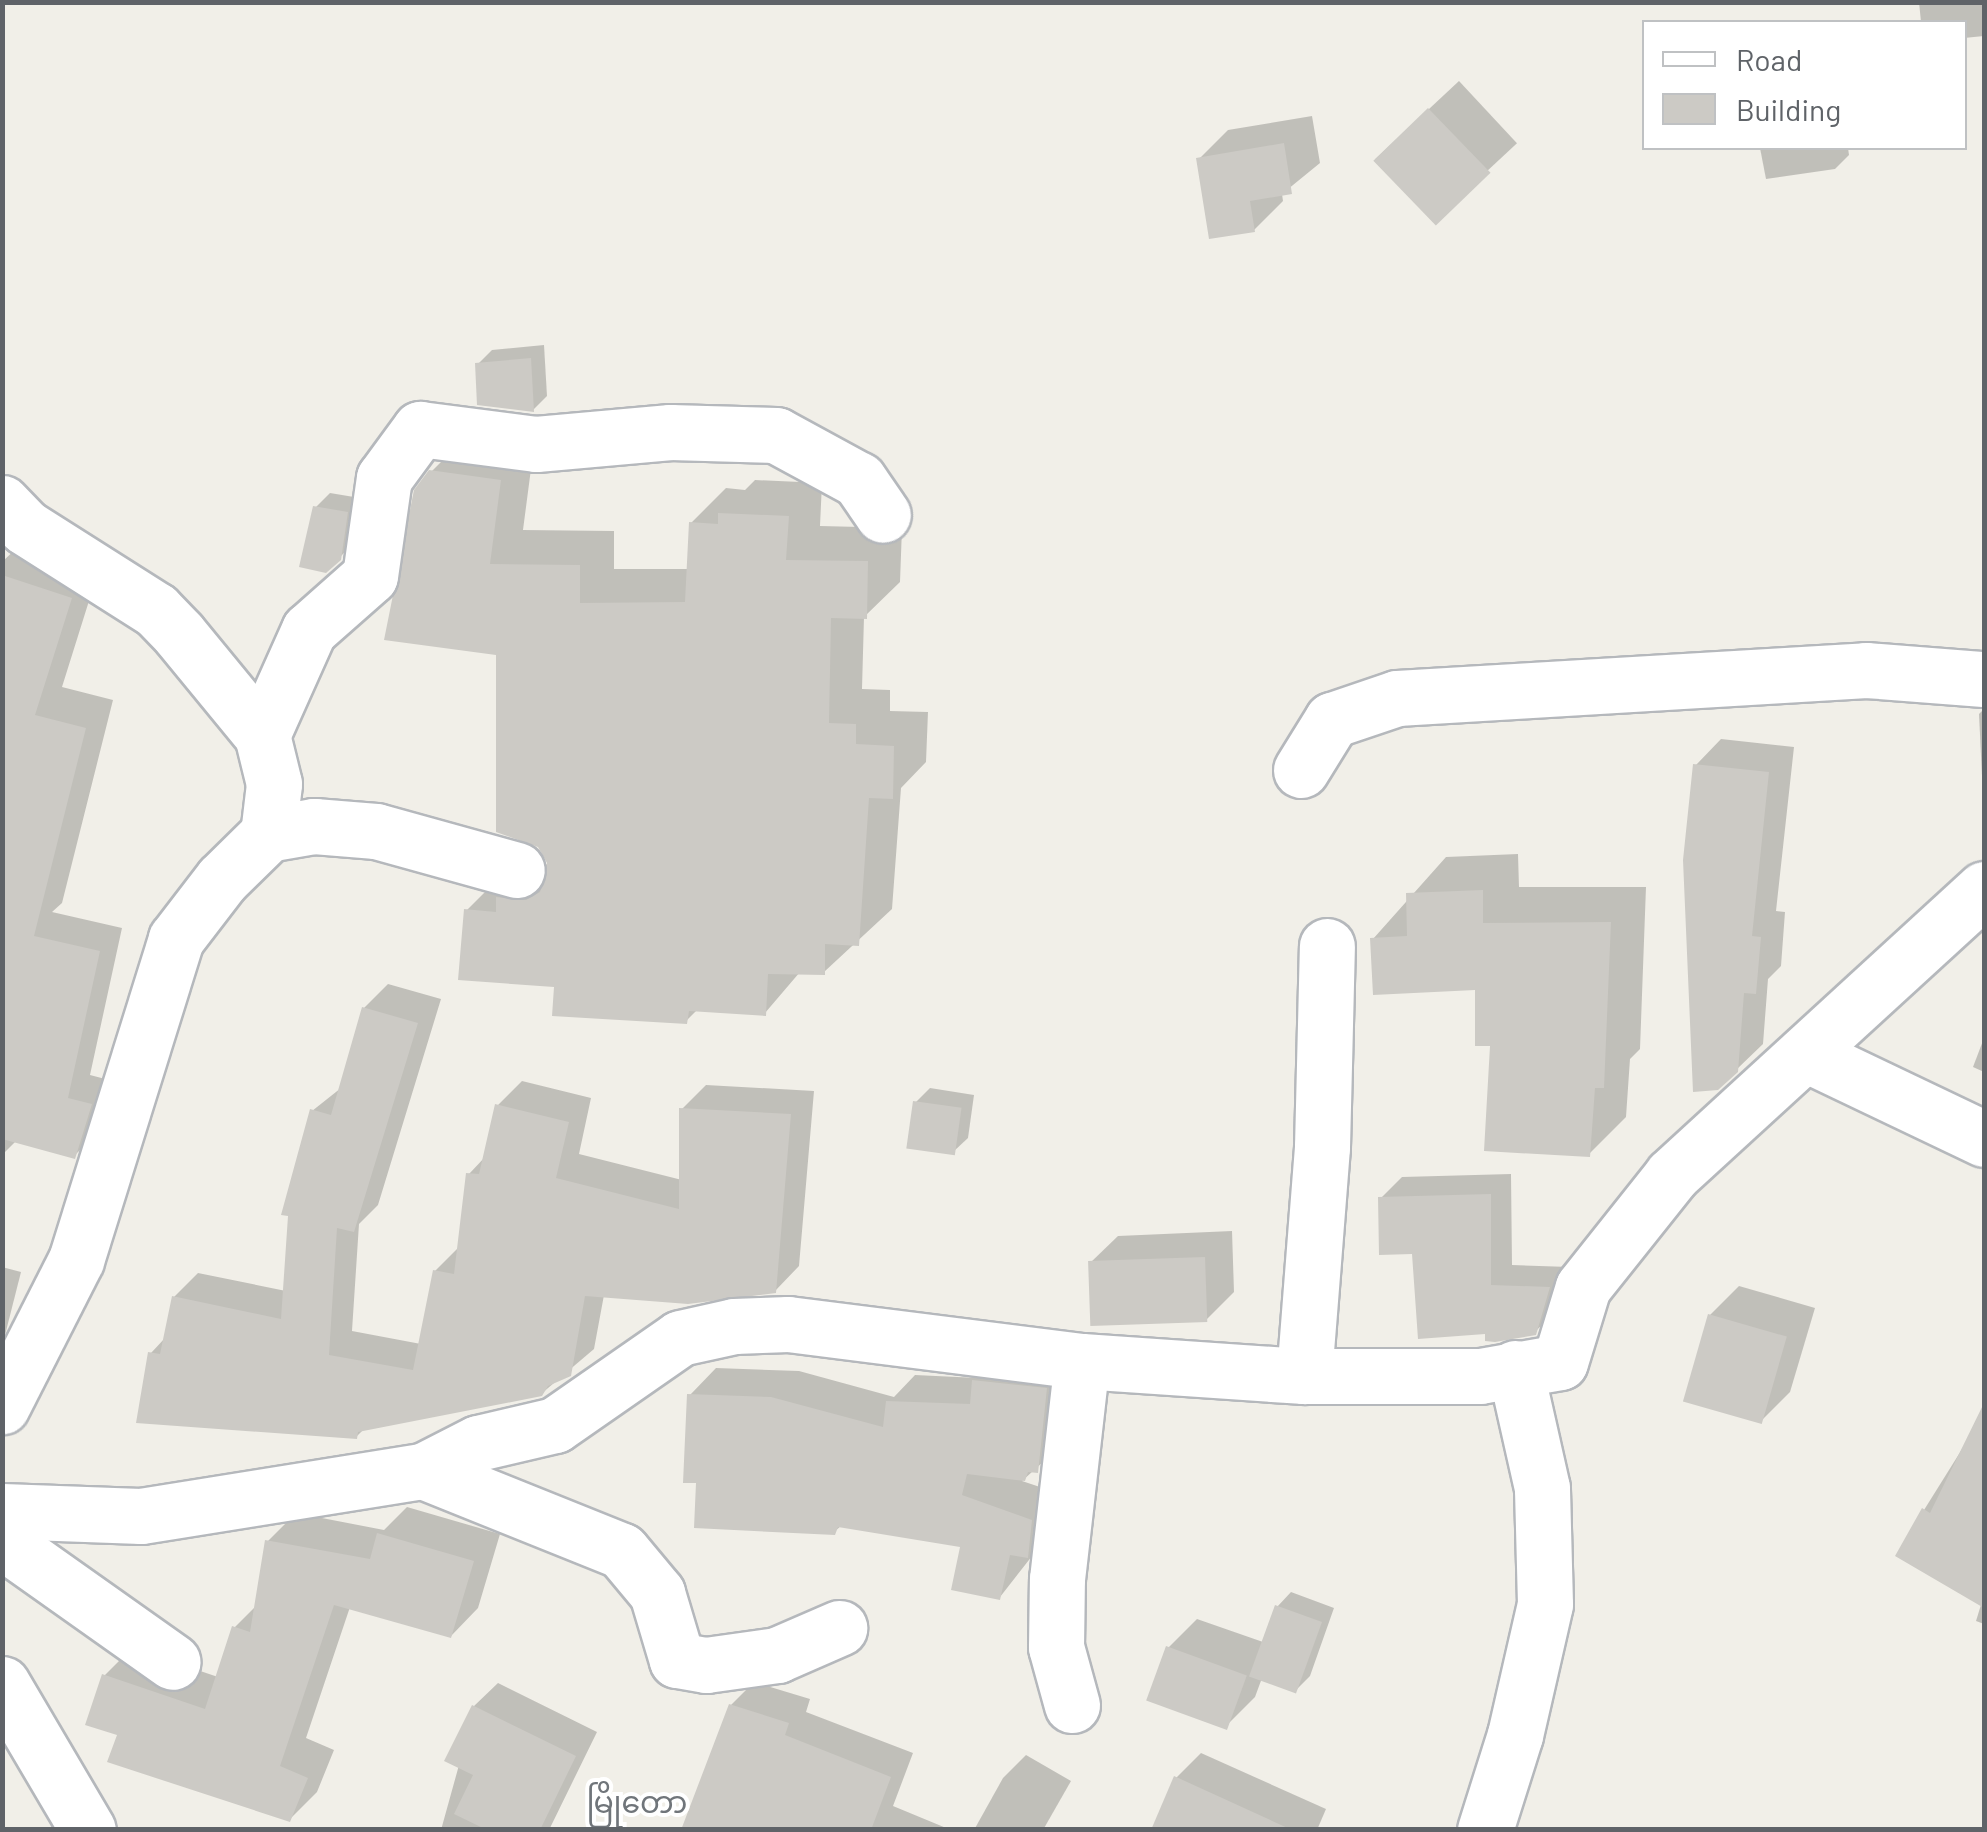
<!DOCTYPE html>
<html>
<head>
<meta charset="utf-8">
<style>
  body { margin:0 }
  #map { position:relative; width:1987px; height:1832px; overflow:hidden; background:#f1efe8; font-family:Barlow,"Noto Sans Myanmar",sans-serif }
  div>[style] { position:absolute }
  .shadow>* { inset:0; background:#0003; transform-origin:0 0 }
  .building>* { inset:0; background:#cccac5; transform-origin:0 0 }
  .roads { filter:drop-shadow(2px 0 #b5b8bc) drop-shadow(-2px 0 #b5b8bc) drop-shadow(0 2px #b5b8bc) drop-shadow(0 -2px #b5b8bc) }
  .minor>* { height:55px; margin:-27.5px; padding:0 27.5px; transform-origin:27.5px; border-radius:27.5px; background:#fff }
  span { translate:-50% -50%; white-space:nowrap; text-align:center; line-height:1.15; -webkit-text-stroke:8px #fff; paint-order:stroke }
  .quarter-label { font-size:30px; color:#70757a }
  .frame { position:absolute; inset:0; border:5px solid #5f6368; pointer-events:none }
  .legend { position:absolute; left:1642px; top:20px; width:325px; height:130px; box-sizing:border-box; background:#fff; border:2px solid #bfc1c3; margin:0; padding:12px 18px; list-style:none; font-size:30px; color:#5f6368 }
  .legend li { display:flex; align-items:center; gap:20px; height:50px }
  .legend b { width:50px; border:2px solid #bfc1c3 }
</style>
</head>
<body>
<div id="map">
  <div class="shadow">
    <i style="clip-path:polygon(1919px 2px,1984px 2px,1984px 36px,1964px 38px,1964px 22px,1921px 22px)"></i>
    <i style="left:1459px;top:81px;width:85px;height:115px;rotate:47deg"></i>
    <i style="clip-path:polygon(1312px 116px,1320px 163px,1282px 194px,1283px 201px,1254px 230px,1199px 159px,1228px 130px)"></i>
    <i style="clip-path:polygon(1760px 148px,1848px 148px,1849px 155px,1835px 169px,1766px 179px)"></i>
    <i style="clip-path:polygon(544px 345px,547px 396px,533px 410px,478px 364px,492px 350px)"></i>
    <i style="clip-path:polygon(466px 437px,534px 446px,523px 530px,614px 531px,614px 569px,689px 569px,691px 523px,726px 488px,745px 490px,755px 480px,822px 483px,820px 526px,902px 528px,900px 582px,864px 617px,862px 689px,890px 690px,890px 711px,928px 712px,926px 762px,901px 788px,892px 909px,824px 972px,800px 972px,765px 1013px,698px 1009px,686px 1021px,556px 985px,466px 911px,501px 876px,533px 863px,551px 865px,499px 653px,431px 472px)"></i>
    <i style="clip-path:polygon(330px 493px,360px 498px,354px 543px,339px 558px,315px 508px)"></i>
    <i style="clip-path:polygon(21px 544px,99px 569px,62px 687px,113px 700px,62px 903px,52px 912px,122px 928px,90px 1075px,113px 1081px,97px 1133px,74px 1156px,17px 1140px,2px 1155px,2px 562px)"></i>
    <i style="clip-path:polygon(1984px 709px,1984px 818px,1979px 714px)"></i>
    <i style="clip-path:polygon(1721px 739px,1794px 747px,1776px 911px,1785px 912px,1781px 966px,1768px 979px,1763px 1044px,1736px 1070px,1696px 765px)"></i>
    <i style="clip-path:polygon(1518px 854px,1519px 887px,1646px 887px,1640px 1049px,1630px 1059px,1626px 1117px,1589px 1154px,1493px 1043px,1478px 987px,1373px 939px,1446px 857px)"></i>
    <i style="clip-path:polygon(388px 984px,441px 999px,378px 1205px,359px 1224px,352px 1331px,421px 1344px,435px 1271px,460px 1246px,469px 1174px,485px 1157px,497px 1106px,522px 1081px,591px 1098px,579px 1154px,682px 1180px,682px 1109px,706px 1085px,814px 1091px,799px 1266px,775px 1291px,604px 1295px,594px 1349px,541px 1394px,365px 1428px,356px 1437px,151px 1353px,165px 1338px,174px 1297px,198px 1273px,286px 1291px,291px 1214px,312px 1111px,341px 1088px,364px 1008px)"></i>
    <i style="clip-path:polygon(1984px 1038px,1984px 1072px,1973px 1067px)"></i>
    <i style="clip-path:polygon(930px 1088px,974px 1095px,968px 1138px,953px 1152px,916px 1102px)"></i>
    <i style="clip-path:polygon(1511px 1174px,1512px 1265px,1570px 1267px,1556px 1310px,1535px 1332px,1488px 1331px,1414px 1252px,1381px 1198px,1402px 1177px)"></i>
    <i style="clip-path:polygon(1232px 1231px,1234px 1292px,1206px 1320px,1090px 1263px,1118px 1236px)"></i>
    <i style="clip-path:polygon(2px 1267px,21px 1272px,2px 1347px)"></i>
    <i style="clip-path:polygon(1739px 1286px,1815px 1308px,1790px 1392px,1761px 1421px,1710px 1315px)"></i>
    <i style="clip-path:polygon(1001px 1355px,1073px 1362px,1064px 1443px,1022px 1481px,1058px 1493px,1054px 1528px,1000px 1597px,963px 1545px,842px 1525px,834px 1532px,698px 1481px,690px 1395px,716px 1368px,799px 1371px,894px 1397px,915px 1375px,978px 1378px)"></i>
    <i style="clip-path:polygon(1984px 1414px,1984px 1551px,1973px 1576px,1924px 1510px)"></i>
    <i style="clip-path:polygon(407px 1507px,500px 1534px,478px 1608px,451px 1636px,350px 1607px,306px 1738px,334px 1750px,317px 1792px,289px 1820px,120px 1734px,104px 1676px,132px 1648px,218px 1677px,234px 1628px,257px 1605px,268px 1541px,296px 1513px,384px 1530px)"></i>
    <i style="clip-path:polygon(1291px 1592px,1334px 1608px,1310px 1676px,1296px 1690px,1262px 1678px,1255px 1697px,1226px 1726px,1168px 1648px,1197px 1619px,1263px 1642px,1277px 1607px)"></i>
    <i style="clip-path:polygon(1984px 1595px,1984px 1624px,1976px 1621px)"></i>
    <i style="clip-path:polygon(754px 1682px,810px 1699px,806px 1712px,913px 1753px,893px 1806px,951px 1830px,684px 1830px,731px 1705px)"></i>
    <i style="clip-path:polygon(498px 1683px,597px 1732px,549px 1830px,441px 1830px,459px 1765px,448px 1760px,474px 1706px)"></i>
    <i style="clip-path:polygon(1201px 1753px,1326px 1809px,1317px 1830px,1153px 1830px,1176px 1778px)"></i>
    <i style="clip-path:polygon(1026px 1755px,1071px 1781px,1043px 1830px,974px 1830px,1003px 1778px)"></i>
  </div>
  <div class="building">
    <i style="left:1428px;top:108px;width:90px;height:76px;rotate:46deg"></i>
    <i style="clip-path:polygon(1284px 143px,1292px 194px,1250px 201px,1255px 232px,1209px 239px,1196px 158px)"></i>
    <i style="clip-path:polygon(531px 358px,534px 412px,477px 405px,475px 363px)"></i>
    <i style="clip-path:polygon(429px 470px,501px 480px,490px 564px,580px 565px,580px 603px,685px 602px,689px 522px,718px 524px,718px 513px,789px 516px,786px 560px,868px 561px,867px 619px,831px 618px,829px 723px,856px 724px,856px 744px,894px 746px,893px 799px,869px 798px,859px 946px,825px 944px,825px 975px,768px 974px,766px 1016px,689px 1011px,687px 1024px,552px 1016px,554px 987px,458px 980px,464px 909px,496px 912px,496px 897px,526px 900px,540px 892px,547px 863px,538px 847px,496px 832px,496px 655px,384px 640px,414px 490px)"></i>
    <i style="clip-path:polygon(313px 506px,348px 512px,341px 560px,326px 573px,299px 567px)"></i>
    <i style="clip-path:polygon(2px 575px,72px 598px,35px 715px,86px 728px,34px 936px,100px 951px,68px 1098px,92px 1104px,75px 1159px,2px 1139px)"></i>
    <i style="clip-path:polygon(1693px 764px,1769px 772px,1752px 936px,1761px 937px,1756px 994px,1744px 993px,1738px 1072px,1718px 1090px,1693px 1092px,1683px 860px)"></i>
    <i style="clip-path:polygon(1483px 890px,1483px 923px,1611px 922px,1604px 1088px,1595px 1088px,1590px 1157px,1484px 1151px,1490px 1046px,1475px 1046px,1475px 990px,1373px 995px,1370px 938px,1407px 936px,1406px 893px)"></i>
    <i style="clip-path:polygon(362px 1007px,418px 1023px,354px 1232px,337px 1228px,329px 1355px,413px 1370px,433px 1270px,454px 1274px,466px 1173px,479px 1174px,495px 1104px,569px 1122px,556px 1178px,679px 1209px,679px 1108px,791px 1114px,776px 1293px,688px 1304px,585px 1296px,571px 1376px,548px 1386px,542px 1396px,358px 1432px,357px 1439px,136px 1423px,148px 1352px,160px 1354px,172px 1296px,281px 1319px,288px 1216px,281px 1215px,310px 1109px,331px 1115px)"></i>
    <i style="left:913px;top:1101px;width:49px;height:48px;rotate:8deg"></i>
    <i style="clip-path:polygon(1491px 1194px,1491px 1285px,1550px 1287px,1536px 1335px,1495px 1342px,1485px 1341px,1485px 1334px,1418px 1339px,1412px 1254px,1379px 1255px,1378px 1197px)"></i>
    <i style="left:1205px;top:1257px;width:65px;height:117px;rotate:88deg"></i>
    <i style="left:1708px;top:1314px;width:82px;height:91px;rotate:16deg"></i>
    <i style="clip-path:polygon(972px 1380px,1047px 1388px,1038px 1473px,1028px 1472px,1025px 1481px,967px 1474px,962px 1495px,1032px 1520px,1028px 1558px,1010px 1555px,1000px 1600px,951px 1590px,960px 1547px,838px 1527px,835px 1535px,694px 1528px,696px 1483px,683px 1483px,687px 1394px,771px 1397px,883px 1427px,886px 1401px,970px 1404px)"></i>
    <i style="clip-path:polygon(1984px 1403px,1984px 1608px,1895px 1556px,1922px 1508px,1930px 1513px)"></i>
    <i style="clip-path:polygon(377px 1533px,474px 1561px,451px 1638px,334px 1605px,280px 1766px,308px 1778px,290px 1822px,107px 1762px,117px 1735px,85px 1725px,102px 1674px,205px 1709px,232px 1626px,250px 1632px,265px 1540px,370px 1559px)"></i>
    <i style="left:1275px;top:1605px;width:50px;height:76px;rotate:20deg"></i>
    <i style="left:1166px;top:1646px;width:86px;height:58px;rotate:20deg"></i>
    <i style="clip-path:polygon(729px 1704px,789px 1723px,785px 1735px,891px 1777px,871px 1830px,681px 1830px)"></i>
    <i style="clip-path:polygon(472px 1705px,576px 1756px,540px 1830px,487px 1830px,454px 1814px,473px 1775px,444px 1761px)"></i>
    <i style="clip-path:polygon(1174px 1776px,1292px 1830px,1151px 1830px)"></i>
  </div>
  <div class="roads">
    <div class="minor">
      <i style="left:2px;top:503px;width:33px;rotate:46deg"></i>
      <i style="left:25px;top:527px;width:155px;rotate:32.4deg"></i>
      <i style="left:156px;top:610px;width:33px;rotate:46deg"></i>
      <i style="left:179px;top:634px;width:131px;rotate:50.6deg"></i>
      <i style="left:262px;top:735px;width:50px;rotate:76.2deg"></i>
      <i style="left:274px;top:784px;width:50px;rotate:96.8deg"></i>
      <i style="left:268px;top:834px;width:64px;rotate:135.6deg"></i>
      <i style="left:222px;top:879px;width:76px;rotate:127.5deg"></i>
      <i style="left:176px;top:939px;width:336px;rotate:107.3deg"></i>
      <i style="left:76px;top:1260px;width:164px;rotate:116.9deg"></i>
      <i style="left:262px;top:735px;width:115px;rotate:-65.9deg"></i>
      <i style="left:309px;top:630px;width:81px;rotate:-41.5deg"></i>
      <i style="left:370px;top:576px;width:99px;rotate:-81.9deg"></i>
      <i style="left:384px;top:478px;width:61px;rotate:-53.7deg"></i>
      <i style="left:420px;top:429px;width:117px;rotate:7.4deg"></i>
      <i style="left:536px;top:444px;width:135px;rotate:-5.1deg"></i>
      <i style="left:670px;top:432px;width:106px;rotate:1.6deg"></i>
      <i style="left:776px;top:435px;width:94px;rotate:28.5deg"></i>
      <i style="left:859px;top:480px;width:42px;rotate:55.6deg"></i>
      <i style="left:1301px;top:770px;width:59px;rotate:-58.2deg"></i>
      <i style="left:1332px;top:720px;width:69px;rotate:-18.7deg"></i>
      <i style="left:1397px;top:698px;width:470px;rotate:-3.4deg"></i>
      <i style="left:1866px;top:670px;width:118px;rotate:4.4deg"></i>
      <i style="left:268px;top:834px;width:47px;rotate:-9.9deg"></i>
      <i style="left:314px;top:826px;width:62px;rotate:4.6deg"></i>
      <i style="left:376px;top:831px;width:146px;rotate:15.5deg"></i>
      <i style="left:1806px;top:1054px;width:197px;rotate:25.5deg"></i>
      <i style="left:1304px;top:1376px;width:230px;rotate:-85.5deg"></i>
      <i style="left:1322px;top:1147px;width:201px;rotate:-88.6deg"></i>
      <i style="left:423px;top:1471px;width:214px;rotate:21.9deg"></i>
      <i style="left:622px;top:1551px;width:55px;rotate:50.2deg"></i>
      <i style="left:657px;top:1593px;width:70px;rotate:73.4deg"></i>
      <i style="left:677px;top:1660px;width:29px;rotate:10deg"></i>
      <i style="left:706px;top:1665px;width:72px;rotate:-8deg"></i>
      <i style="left:777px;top:1655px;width:68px;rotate:-23.5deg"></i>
      <i style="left:2px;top:1511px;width:139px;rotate:2.1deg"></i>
      <i style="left:141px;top:1516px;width:286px;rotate:-9.1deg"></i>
      <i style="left:423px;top:1471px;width:62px;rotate:-27deg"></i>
      <i style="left:478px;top:1443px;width:79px;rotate:-13.2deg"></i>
      <i style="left:555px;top:1425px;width:152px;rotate:-34.8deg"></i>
      <i style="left:680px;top:1338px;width:55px;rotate:-12.5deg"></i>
      <i style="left:734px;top:1326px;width:54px;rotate:-2.1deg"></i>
      <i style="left:788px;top:1324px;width:296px;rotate:7.2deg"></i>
      <i style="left:1082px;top:1361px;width:223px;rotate:3.9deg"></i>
      <i style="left:1304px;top:1376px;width:176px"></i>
      <i style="left:1480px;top:1376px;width:81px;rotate:-9.9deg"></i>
      <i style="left:1560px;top:1362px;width:78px;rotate:-73deg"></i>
      <i style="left:1583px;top:1287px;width:143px;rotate:-51.5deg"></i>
      <i style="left:1672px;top:1175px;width:423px;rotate:-42.5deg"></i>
      <i style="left:2px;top:1541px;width:209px;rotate:35.3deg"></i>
      <i style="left:2px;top:1684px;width:169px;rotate:59.5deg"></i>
      <i style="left:1072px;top:1705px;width:60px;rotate:-105.4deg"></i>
      <i style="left:1056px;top:1647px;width:68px;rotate:-89.2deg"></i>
      <i style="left:1057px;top:1579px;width:219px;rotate:-83.5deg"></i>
      <i style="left:1485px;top:1830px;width:100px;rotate:-72.5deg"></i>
      <i style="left:1515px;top:1735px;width:134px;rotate:-77.1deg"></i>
      <i style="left:1545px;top:1604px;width:116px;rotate:-91.5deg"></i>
      <i style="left:1542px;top:1488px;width:123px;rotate:-102.7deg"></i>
    </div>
  </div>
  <div class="quarter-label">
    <span style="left:637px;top:1801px">မြိုတော</span>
  </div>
  <div class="frame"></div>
  <ul class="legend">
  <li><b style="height:12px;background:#fff"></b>Road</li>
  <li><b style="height:28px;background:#cccac5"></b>Building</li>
  </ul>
</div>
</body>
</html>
